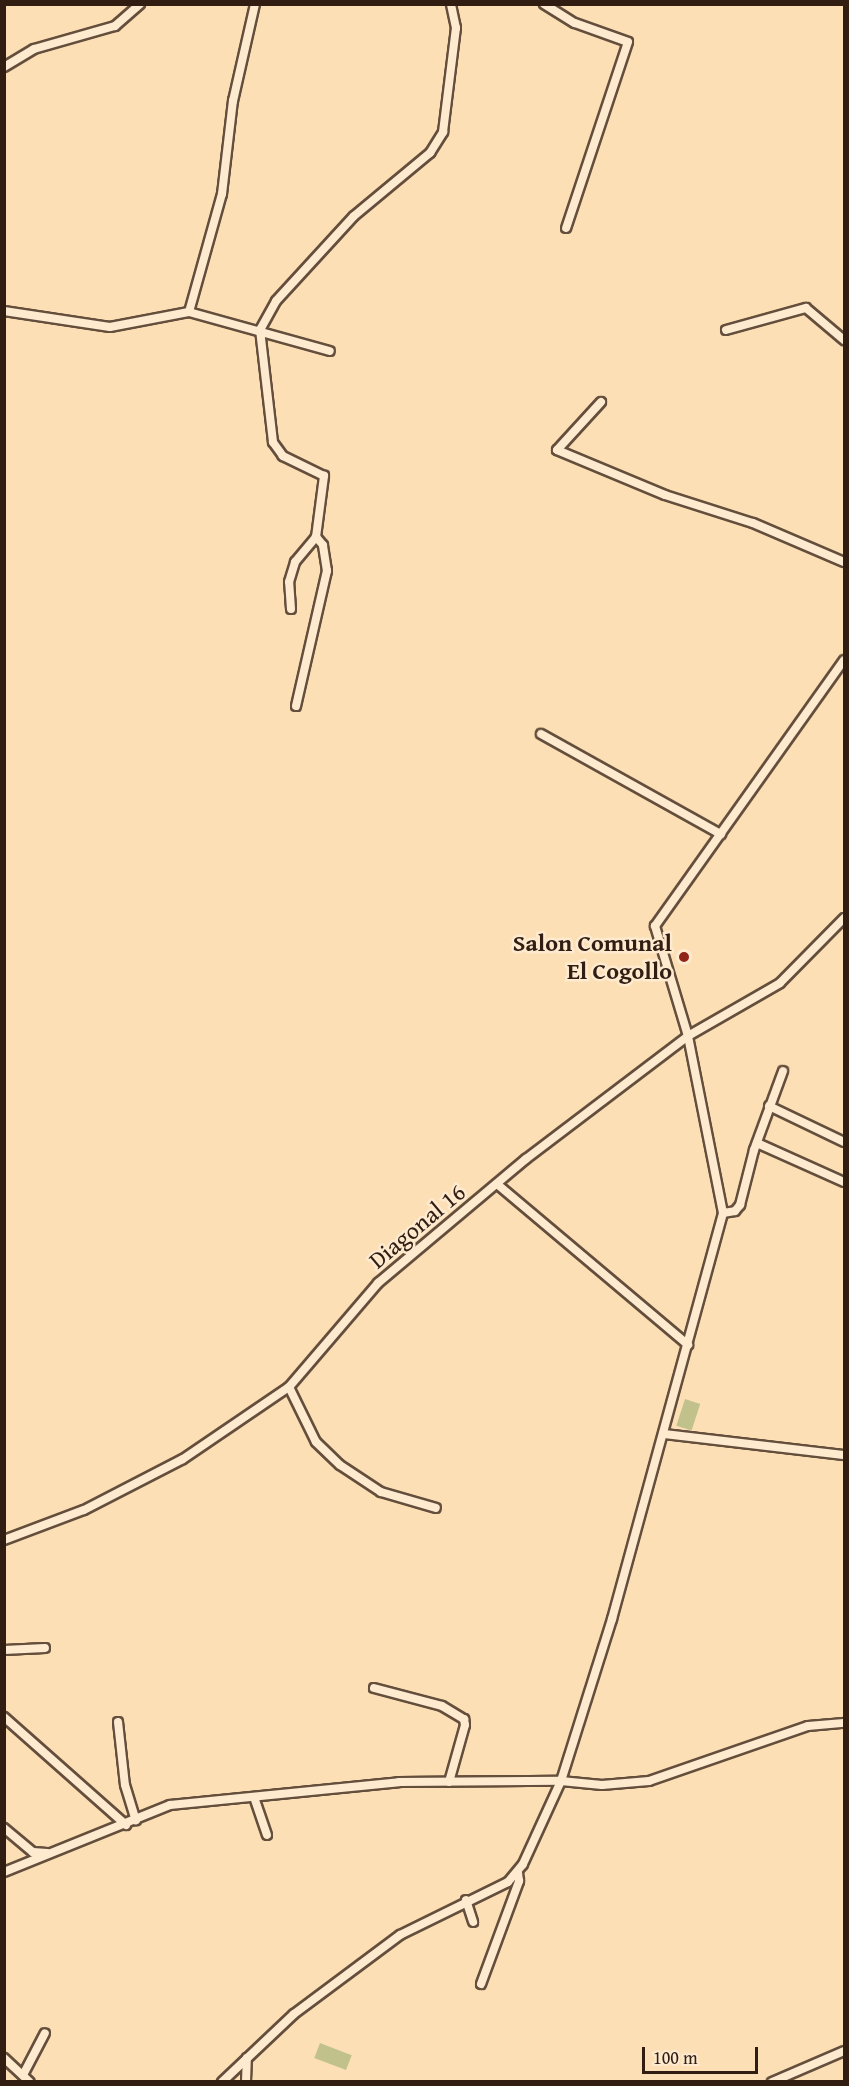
<!DOCTYPE html>
<html>
<head>
<meta charset="utf-8">
<style>
  body { margin:0 }
  #map { position:relative; width:849px; height:2086px; overflow:hidden; background:#fcdfb5; font-family:"Gentium Book Plus",serif }
  div>[style] { position:absolute }
  .green>* { inset:0; background:#c1c18c; transform-origin:0 0 }
  .roads { filter:drop-shadow(2px 0 #644e3c) drop-shadow(-2px 0 #644e3c) drop-shadow(0 2px #644e3c) drop-shadow(0 -2px #644e3c) }
  .minor>* { height:8px; margin:-4px; padding:0 4px; transform-origin:4px; border-radius:4px; background:#fdeacf }
  .dots>* { width:16px; height:16px; translate:-50% -50%; box-sizing:border-box; border:3px solid #fdeacf; border-radius:50% }
  span { translate:-50% -50%; white-space:nowrap; text-align:center; line-height:1.15; -webkit-text-stroke:5px #fdeacf; paint-order:stroke }
  .poi-label { font-size:24px; color:#321d13; font-weight:700 }
  .right { translate:-100% -50%; text-align:right }
  .street-label { font-size:24px; color:#321d13 }
  .frame { position:absolute; inset:0; border:6px solid #321d13; pointer-events:none }
  .scale { position:absolute; left:642px; top:2047px; width:116px; height:27px; box-sizing:border-box; border:3px solid #321d13; border-top:0; padding-left:8px; font-size:18px; line-height:21px; white-space:nowrap; color:#321d13; -webkit-text-stroke:4px #fdeacf; paint-order:stroke }
</style>
</head>
<body>
<div id="map">
  <div class="green">
    <i style="left:685px;top:1399px;width:16px;height:28px;rotate:18deg"></i>
    <i style="left:320px;top:2043px;width:34px;height:16px;rotate:21deg"></i>
  </div>
  <div class="roads">
    <div class="minor">
      <i style="left:544px;top:4px;width:36px;rotate:32deg"></i>
      <i style="left:575px;top:23px;width:56px;rotate:19.7deg"></i>
      <i style="left:628px;top:42px;width:196px;rotate:108.4deg"></i>
      <i style="left:4px;top:67px;width:35px;rotate:-31deg"></i>
      <i style="left:34px;top:49px;width:84px;rotate:-15.9deg"></i>
      <i style="left:115px;top:26px;width:33px;rotate:-41deg"></i>
      <i style="left:4px;top:311px;width:107px;rotate:8.6deg"></i>
      <i style="left:110px;top:327px;width:80px;rotate:-10.8deg"></i>
      <i style="left:189px;top:312px;width:146px;rotate:15.5deg"></i>
      <i style="left:189px;top:312px;width:123px;rotate:-74.4deg"></i>
      <i style="left:222px;top:194px;width:94px;rotate:-83.3deg"></i>
      <i style="left:233px;top:101px;width:99px;rotate:-77.2deg"></i>
      <i style="left:726px;top:330px;width:83px;rotate:-15.4deg"></i>
      <i style="left:806px;top:308px;width:50px;rotate:40.1deg"></i>
      <i style="left:601px;top:402px;width:65px;rotate:132.5deg"></i>
      <i style="left:557px;top:450px;width:117px;rotate:22.6deg"></i>
      <i style="left:665px;top:495px;width:92px;rotate:17.7deg"></i>
      <i style="left:753px;top:523px;width:99px;rotate:23.2deg"></i>
      <i style="left:291px;top:609px;width:27px;rotate:-94deg"></i>
      <i style="left:289px;top:582px;width:21px;rotate:-73deg"></i>
      <i style="left:295px;top:562px;width:33px;rotate:-50deg"></i>
      <i style="left:316px;top:537px;width:62px;rotate:-82.5deg"></i>
      <i style="left:324px;top:476px;width:46px;rotate:-154deg"></i>
      <i style="left:283px;top:456px;width:17px;rotate:-126deg"></i>
      <i style="left:273px;top:442px;width:113px;rotate:-96.6deg"></i>
      <i style="left:260px;top:330px;width:33px;rotate:-61deg"></i>
      <i style="left:276px;top:301px;width:115px;rotate:-47.5deg"></i>
      <i style="left:354px;top:216px;width:99px;rotate:-39.7deg"></i>
      <i style="left:430px;top:153px;width:25px;rotate:-58deg"></i>
      <i style="left:443px;top:132px;width:105px;rotate:-82.9deg"></i>
      <i style="left:456px;top:28px;width:25px;rotate:-102deg"></i>
      <i style="left:296px;top:706px;width:139px;rotate:-77.1deg"></i>
      <i style="left:327px;top:571px;width:26px;rotate:-99deg"></i>
      <i style="left:323px;top:545px;width:11px;rotate:-131deg"></i>
      <i style="left:541px;top:734px;width:206px;rotate:29.1deg"></i>
      <i style="left:769px;top:1106px;width:83px;rotate:25.6deg"></i>
      <i style="left:757px;top:1143px;width:95px;rotate:24.1deg"></i>
      <i style="left:497px;top:1184px;width:250px;rotate:40.1deg"></i>
      <i style="left:723px;top:1213px;width:12px;rotate:-9deg"></i>
      <i style="left:735px;top:1211px;width:8px;rotate:-50deg"></i>
      <i style="left:740px;top:1205px;width:57px;rotate:-75.7deg"></i>
      <i style="left:754px;top:1150px;width:84px;rotate:-69.8deg"></i>
      <i style="left:289px;top:1387px;width:61px;rotate:63.9deg"></i>
      <i style="left:316px;top:1442px;width:33px;rotate:44deg"></i>
      <i style="left:340px;top:1465px;width:49px;rotate:33.4deg"></i>
      <i style="left:381px;top:1492px;width:57px;rotate:16.2deg"></i>
      <i style="left:664px;top:1434px;width:181px;rotate:6.7deg"></i>
      <i style="left:4px;top:1540px;width:85px;rotate:-20.6deg"></i>
      <i style="left:84px;top:1510px;width:111px;rotate:-27.3deg"></i>
      <i style="left:183px;top:1459px;width:128px;rotate:-34.2deg"></i>
      <i style="left:289px;top:1387px;width:137px;rotate:-49.4deg"></i>
      <i style="left:378px;top:1283px;width:193px;rotate:-40deg"></i>
      <i style="left:526px;top:1159px;width:203px;rotate:-37.2deg"></i>
      <i style="left:688px;top:1036px;width:106px;rotate:-29.9deg"></i>
      <i style="left:780px;top:983px;width:91px;rotate:-45.4deg"></i>
      <i style="left:4px;top:1650px;width:41px;rotate:-2.8deg"></i>
      <i style="left:374px;top:1688px;width:70px;rotate:14.8deg"></i>
      <i style="left:442px;top:1706px;width:26px;rotate:31deg"></i>
      <i style="left:464px;top:1719px;width:6px;rotate:81deg"></i>
      <i style="left:465px;top:1725px;width:59px;rotate:105.7deg"></i>
      <i style="left:4px;top:1717px;width:163px;rotate:41.5deg"></i>
      <i style="left:118px;top:1722px;width:63px;rotate:83.7deg"></i>
      <i style="left:125px;top:1785px;width:37px;rotate:73deg"></i>
      <i style="left:254px;top:1797px;width:40px;rotate:71.1deg"></i>
      <i style="left:4px;top:1828px;width:38px;rotate:40deg"></i>
      <i style="left:33px;top:1852px;width:14px;rotate:4deg"></i>
      <i style="left:4px;top:1872px;width:179px;rotate:-22deg"></i>
      <i style="left:170px;top:1805px;width:230px;rotate:-5.7deg"></i>
      <i style="left:399px;top:1782px;width:162px;rotate:-0.4deg"></i>
      <i style="left:561px;top:1781px;width:41px;rotate:5.6deg"></i>
      <i style="left:602px;top:1785px;width:47px;rotate:-4.9deg"></i>
      <i style="left:649px;top:1781px;width:168px;rotate:-19.1deg"></i>
      <i style="left:808px;top:1726px;width:36px;rotate:-5deg"></i>
      <i style="left:466px;top:1900px;width:23px;rotate:72deg"></i>
      <i style="left:481px;top:1984px;width:110px;rotate:-69.7deg"></i>
      <i style="left:519px;top:1881px;width:8px;rotate:-97deg"></i>
      <i style="left:4px;top:2058px;width:35px;rotate:43deg"></i>
      <i style="left:23px;top:2075px;width:47px;rotate:-62.4deg"></i>
      <i style="left:222px;top:2082px;width:99px;rotate:-43.4deg"></i>
      <i style="left:294px;top:2014px;width:132px;rotate:-36.7deg"></i>
      <i style="left:400px;top:1935px;width:120px;rotate:-26.1deg"></i>
      <i style="left:508px;top:1882px;width:23px;rotate:-50deg"></i>
      <i style="left:523px;top:1864px;width:91px;rotate:-65.4deg"></i>
      <i style="left:561px;top:1781px;width:170px;rotate:-72.5deg"></i>
      <i style="left:612px;top:1619px;width:421px;rotate:-74.7deg"></i>
      <i style="left:723px;top:1213px;width:180px;rotate:-101.2deg"></i>
      <i style="left:688px;top:1036px;width:115px;rotate:-106.7deg"></i>
      <i style="left:655px;top:926px;width:326px;rotate:-54.6deg"></i>
      <i style="left:246px;top:2082px;width:24px;rotate:-88deg"></i>
      <i style="left:772px;top:2082px;width:78px;rotate:-23.3deg"></i>
    </div>
  </div>
  <div class="dots">
    <i style="left:684px;top:957px;background:#8f2418"></i>
  </div>
  <div class="poi-label">
    <span class="right" style="left:672px;top:957px">Salon Comunal<br>El Cogollo</span>
  </div>
  <div class="street-label">
    <span style="left:417px;top:1226px;rotate:-40deg">Diagonal 16</span>
  </div>
  <div class="frame"></div>
  <div class="scale">100 m</div>
</div>
</body>
</html>
